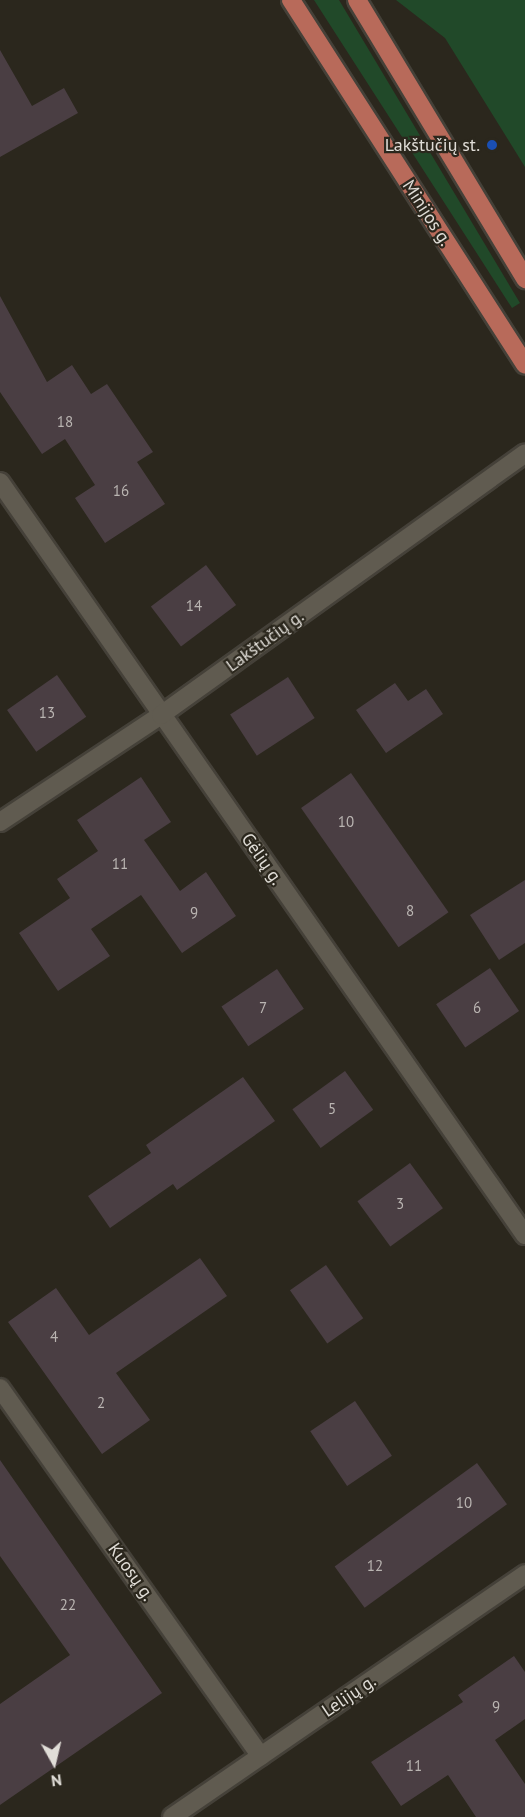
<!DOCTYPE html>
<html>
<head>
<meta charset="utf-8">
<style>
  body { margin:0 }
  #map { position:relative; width:525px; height:1817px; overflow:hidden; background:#2b271d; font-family:"PT Sans",sans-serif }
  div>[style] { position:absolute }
  .green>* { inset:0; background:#214929 }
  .building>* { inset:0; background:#4a3e43; transform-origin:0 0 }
  .roads { filter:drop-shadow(2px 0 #454139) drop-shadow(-2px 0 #454139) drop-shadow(0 2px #454139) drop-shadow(0 -2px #454139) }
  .minor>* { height:18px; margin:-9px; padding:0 9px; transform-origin:9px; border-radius:9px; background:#605b50 }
  .major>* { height:18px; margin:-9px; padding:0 9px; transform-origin:9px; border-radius:9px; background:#b86a5a }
  .dots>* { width:16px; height:16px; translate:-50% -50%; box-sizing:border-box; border:3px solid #2b271d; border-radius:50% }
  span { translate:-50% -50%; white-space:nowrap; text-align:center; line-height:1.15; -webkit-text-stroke:4.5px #2b271d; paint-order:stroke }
  .number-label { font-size:15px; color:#bab5b2 }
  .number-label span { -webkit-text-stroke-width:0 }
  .poi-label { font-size:18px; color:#e0ddd7 }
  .right { translate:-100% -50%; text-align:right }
  .street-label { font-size:18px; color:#e0ddd7 }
  .north { position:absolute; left:24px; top:1733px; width:60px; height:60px; -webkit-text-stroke:4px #2b271d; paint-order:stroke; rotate:172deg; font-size:16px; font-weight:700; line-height:24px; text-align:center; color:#e0ddd7 }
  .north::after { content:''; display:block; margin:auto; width:21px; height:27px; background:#e0ddd7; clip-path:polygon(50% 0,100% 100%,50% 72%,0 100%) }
</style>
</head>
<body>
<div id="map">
  <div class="green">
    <i style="clip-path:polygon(314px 0,339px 0,520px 303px,512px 308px)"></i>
    <i style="clip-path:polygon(396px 0,525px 0,525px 167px,445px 38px)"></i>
  </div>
  <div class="building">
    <i style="clip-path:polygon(0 50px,32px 106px,64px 88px,78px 113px,0 157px)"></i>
    <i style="clip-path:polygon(0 296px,47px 382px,72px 365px,91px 394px,107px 384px,153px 452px,137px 462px,165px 504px,105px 543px,75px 498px,95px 485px,65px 439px,42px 454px,0 392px)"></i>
    <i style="left:206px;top:565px;width:50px;height:69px;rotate:53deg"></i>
    <i style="left:57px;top:675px;width:51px;height:61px;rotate:55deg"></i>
    <i style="left:288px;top:677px;width:49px;height:69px;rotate:57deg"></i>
    <i style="clip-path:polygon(395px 683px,408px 701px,426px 689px,443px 714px,386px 753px,356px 710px)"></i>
    <i style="left:351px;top:773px;width:170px;height:61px;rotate:55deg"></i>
    <i style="clip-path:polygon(141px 777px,171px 822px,144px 840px,180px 891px,206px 872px,236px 916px,182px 953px,141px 895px,91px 929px,110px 956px,58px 991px,19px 933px,70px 898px,57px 879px,98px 851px,77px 820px)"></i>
    <i style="clip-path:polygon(525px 880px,525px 943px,499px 960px,470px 915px)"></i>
    <i style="left:490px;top:968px;width:52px;height:65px;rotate:56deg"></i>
    <i style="left:277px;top:969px;width:48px;height:67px;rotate:56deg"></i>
    <i style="left:345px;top:1071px;width:48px;height:65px;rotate:54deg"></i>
    <i style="clip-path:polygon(243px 1077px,275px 1121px,177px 1190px,173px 1184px,110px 1228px,88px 1196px,151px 1153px,146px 1145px)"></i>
    <i style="left:410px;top:1163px;width:56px;height:65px;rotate:54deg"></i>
    <i style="clip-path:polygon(200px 1258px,227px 1296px,116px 1373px,150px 1420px,102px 1454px,8px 1322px,56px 1288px,89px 1335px)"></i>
    <i style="left:326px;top:1265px;width:65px;height:44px;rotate:55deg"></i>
    <i style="left:355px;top:1401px;width:66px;height:54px;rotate:56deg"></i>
    <i style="clip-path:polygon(0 1460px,162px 1693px,0 1805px,0 1704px,70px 1655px,0 1556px)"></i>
    <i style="left:477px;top:1463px;width:51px;height:176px;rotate:54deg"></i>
    <i style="clip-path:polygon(514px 1656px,525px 1672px,525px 1719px,495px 1740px,525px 1784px,525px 1817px,476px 1817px,448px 1775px,401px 1806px,371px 1762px,463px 1702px,458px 1695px)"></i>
  </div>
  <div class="roads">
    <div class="minor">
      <i style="left:0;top:482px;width:918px;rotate:55.12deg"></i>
      <i style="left:0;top:822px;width:193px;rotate:-33.6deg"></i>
      <i style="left:161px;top:715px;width:448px;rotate:-35.7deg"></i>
      <i style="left:0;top:1388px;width:451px;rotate:54.7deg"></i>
      <i style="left:172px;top:1817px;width:429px;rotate:-34.5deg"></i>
    </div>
    <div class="major">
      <i style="left:291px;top:0;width:433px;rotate:57.3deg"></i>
      <i style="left:357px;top:0;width:326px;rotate:58.9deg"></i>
    </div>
  </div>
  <div class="dots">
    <i style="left:492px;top:145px;background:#1a4fb4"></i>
  </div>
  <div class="number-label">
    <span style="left:65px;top:422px">18</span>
    <span style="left:121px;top:491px">16</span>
    <span style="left:194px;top:606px">14</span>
    <span style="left:47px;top:713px">13</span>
    <span style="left:346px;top:822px">10</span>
    <span style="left:120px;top:864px">11</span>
    <span style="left:410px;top:911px">8</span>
    <span style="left:194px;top:913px">9</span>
    <span style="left:263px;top:1008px">7</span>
    <span style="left:477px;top:1008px">6</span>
    <span style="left:332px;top:1109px">5</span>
    <span style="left:400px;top:1204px">3</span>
    <span style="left:54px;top:1337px">4</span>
    <span style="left:101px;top:1403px">2</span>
    <span style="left:464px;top:1503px">10</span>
    <span style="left:375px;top:1566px">12</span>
    <span style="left:68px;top:1605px">22</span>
    <span style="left:496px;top:1707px">9</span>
    <span style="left:414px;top:1766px">11</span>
  </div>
  <div class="poi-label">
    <span class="right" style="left:480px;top:145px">Lakštučių st.</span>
  </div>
  <div class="street-label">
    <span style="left:427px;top:213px;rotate:57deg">Minijos g.</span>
    <span style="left:265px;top:641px;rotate:-36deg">Lakštučių g.</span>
    <span style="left:262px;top:859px;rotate:55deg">Gėlių g.</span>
    <span style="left:131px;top:1572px;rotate:55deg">Kuosų g.</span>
    <span style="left:349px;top:1696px;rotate:-34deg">Lelijų g.</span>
  </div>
  <div class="north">N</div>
</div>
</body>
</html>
